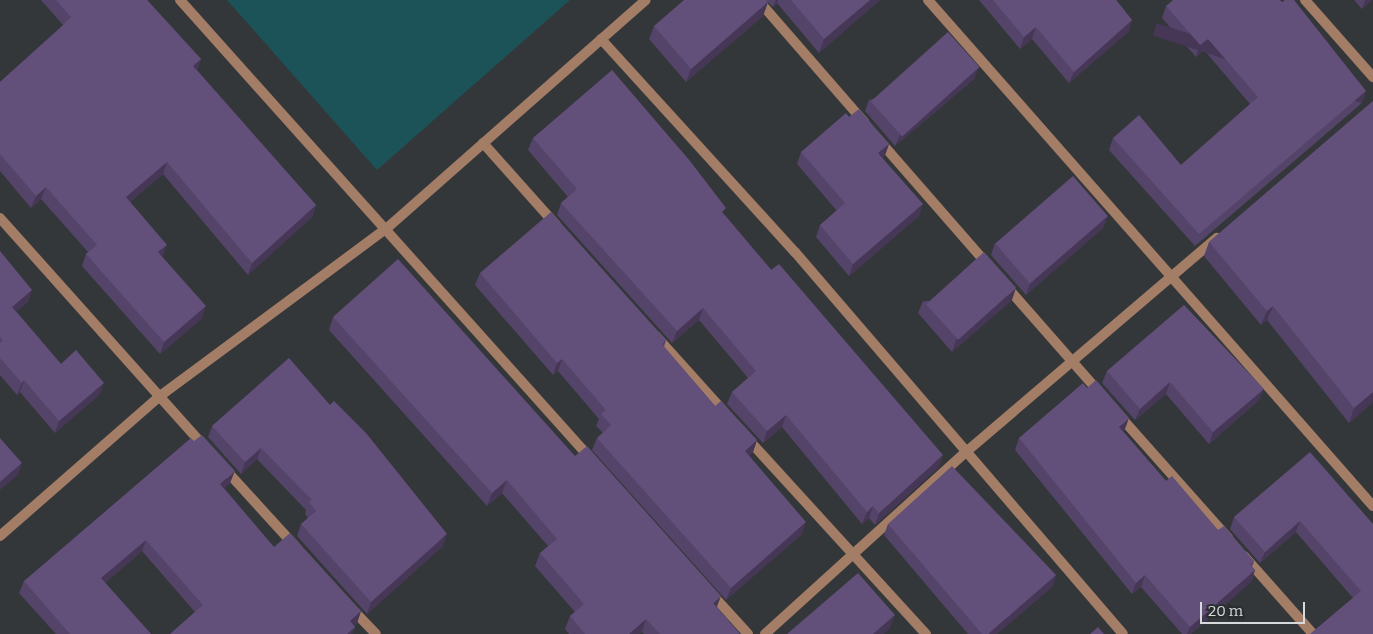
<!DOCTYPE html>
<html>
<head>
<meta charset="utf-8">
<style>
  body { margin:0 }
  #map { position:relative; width:1373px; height:634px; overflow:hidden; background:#343739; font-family:Bitter,serif }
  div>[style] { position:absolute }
  .water>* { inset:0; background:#1c5358 }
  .minor>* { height:10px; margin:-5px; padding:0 5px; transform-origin:5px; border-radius:5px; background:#a47d66 }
  .tertiary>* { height:10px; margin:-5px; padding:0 5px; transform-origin:5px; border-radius:5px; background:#a47d66 }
  .wall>* { inset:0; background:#544469 }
  .shaded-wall>* { inset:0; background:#453755; transform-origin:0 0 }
  .building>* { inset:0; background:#624f7a; transform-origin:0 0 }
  span { translate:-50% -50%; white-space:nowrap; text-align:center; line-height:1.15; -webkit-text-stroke:4px #2a2d2f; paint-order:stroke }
  .scale { position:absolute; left:1200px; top:602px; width:105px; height:22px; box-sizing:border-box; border:2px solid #d7d9da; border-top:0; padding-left:6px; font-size:15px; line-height:18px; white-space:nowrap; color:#d7d9da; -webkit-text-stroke:4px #2a2d2f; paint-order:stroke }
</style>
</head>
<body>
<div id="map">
  <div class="water">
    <i style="clip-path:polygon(227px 0,570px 0,377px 170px)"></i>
  </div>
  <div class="minor">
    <i style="left:180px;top:0;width:616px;rotate:48.16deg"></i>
    <i style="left:758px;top:0;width:162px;rotate:49deg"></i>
    <i style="left:928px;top:0;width:674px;rotate:48.67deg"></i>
    <i style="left:1305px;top:0;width:103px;rotate:48.6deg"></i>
    <i style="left:601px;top:39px;width:288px;rotate:47.7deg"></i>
    <i style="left:795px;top:252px;width:503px;rotate:49.35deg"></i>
    <i style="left:878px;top:139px;width:167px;rotate:48.9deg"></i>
    <i style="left:483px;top:143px;width:110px;rotate:48.3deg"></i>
    <i style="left:0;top:218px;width:309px;rotate:48.2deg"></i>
    <i style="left:1006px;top:286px;width:142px;rotate:48.7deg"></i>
    <i style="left:656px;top:336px;width:103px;rotate:48.1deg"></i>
    <i style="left:1118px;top:414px;width:166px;rotate:48.4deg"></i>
    <i style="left:746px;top:437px;width:267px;rotate:47.6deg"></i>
    <i style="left:224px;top:468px;width:105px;rotate:47.7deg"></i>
    <i style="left:1244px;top:556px;width:104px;rotate:48.5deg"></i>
    <i style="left:709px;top:591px;width:58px;rotate:47.8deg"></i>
    <i style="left:350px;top:607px;width:37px;rotate:46deg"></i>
    <i style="left:765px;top:634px;width:271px;rotate:-42.2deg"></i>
    <i style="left:966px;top:452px;width:330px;rotate:-40.5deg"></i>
  </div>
  <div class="tertiary">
    <i style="left:0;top:536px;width:213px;rotate:-41.2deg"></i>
    <i style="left:160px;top:396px;width:281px;rotate:-36.5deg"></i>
    <i style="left:386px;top:229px;width:346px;rotate:-41.4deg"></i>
  </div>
  <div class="wall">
    <i style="clip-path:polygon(41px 0,147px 0,201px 59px,197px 70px,316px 205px,312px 217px,248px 275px,163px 174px,130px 202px,162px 257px,202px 318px,160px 354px,82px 266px,86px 254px,88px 252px,41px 199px,31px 208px,0 171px,0 82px,63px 25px)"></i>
    <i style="clip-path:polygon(766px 0,880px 0,819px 53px,777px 3px,773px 7px)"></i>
    <i style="clip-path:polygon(979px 0,1116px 0,1132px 20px,1128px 32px,1069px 83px,1032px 39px,1020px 49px)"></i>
    <i style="clip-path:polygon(1354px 0,1372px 0,1362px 9px)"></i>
    <i style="clip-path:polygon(768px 2px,763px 16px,686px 82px,649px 39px,654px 26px)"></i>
    <i style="clip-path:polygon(1166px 6px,1366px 91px,1362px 103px,1195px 246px,1109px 150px,1113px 138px,1181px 165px,1250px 104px,1204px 50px,1196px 57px,1162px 18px)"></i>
    <i style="clip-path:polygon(979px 67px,974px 79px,895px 146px,865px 111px,869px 100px)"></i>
    <i style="clip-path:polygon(1373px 101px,1373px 402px,1349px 423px,1267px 320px,1261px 325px,1204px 256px,1209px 242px)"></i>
    <i style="clip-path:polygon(849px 117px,889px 144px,885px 155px,882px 158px,919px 216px,849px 276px,816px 237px,820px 225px,837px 211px,797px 164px,801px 152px)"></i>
    <i style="clip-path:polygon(533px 138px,724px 214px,939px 467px,875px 525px,869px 518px,862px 524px,782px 427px,763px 443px,727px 404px,732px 392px,748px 378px,699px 320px,672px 343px,557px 215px,561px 203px,568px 197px,528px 150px)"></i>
    <i style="clip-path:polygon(1108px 216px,1103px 228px,1026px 295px,991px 255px,995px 243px)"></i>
    <i style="clip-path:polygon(0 251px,28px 302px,16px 311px,61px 364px,100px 394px,55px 433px,20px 392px,17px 395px,0 375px)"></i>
    <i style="clip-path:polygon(480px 273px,666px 340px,664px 347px,715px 406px,757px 440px,753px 452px,749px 455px,802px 534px,726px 600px,592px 450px,597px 438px,603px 433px,596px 426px,599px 419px,558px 371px,553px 375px,475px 285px)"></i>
    <i style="clip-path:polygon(1012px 300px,952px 352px,918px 313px,923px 301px)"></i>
    <i style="clip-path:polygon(1184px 305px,1259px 400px,1209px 444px,1166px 394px,1135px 420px,1102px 383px,1107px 371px)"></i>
    <i style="clip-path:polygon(333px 317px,575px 456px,717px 607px,740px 634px,644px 634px,642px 632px,639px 634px,569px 634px,565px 629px,570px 616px,575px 612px,535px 566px,540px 553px,548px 546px,502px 493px,487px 506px,329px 330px)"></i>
    <i style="clip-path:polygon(289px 358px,443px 546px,367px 614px,297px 536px,301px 524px,308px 518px,305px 514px,306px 510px,257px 459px,241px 474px,208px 437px,212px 426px)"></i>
    <i style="clip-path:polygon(1125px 429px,1123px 431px,1166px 481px,1218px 530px,1254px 561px,1252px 567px,1255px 570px,1251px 582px,1191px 634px,1182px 634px,1141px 587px,1132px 594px,1015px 450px,1019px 438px)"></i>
    <i style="clip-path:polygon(230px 483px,224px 488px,274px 547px,361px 611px,357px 623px,354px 626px,355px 627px,352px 634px,170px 634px,195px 612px,142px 551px,105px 583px,151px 634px,56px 634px,19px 593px,24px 581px)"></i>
    <i style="clip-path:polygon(1234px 517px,1373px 524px,1373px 634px,1353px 598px,1296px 532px,1260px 563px,1230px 529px)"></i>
    <i style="clip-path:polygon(888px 524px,1056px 575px,1052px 587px,997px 634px,968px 634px,884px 535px)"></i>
  </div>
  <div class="shaded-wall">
    <i style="clip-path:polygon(776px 0,778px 0,777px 3px,773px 7px)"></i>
    <i style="clip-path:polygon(870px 0,880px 0,819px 53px,824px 39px)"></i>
    <i style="clip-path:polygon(1365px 0,1372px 0,1362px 9px)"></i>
    <i style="clip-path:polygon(768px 2px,763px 16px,686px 82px,691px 69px)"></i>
    <i style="clip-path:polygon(1132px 20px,1128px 32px,1069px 83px,1074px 72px)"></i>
    <i style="clip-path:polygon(1036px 27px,1032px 39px,1020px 49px,1024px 37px)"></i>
    <i style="clip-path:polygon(1208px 39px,1204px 50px,1196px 57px,1200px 45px)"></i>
    <i style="clip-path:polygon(201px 59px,196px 71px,193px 66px)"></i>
    <i style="clip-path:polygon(979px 67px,974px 79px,895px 146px,900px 135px)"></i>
    <i style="left:1366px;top:91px;width:13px;height:220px;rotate:108deg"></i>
    <i style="clip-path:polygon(889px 144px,885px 155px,874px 165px,878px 153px)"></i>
    <i style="clip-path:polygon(167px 162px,163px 174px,122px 209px,126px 197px)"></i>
    <i style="clip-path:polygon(46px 187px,41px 199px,31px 208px,36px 196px)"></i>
    <i style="clip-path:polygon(923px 204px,919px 216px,849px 276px,853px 264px)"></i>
    <i style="clip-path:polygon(316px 205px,312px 217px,248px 275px,252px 263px)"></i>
    <i style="clip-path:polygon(1108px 216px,1103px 228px,1026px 295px,1030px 283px)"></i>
    <i style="clip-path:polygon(167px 245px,163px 256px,154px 264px,158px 252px)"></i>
    <i style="clip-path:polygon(1016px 288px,1012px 300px,952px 352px,956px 340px)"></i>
    <i style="clip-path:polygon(32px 290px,28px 302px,8px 318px,12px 307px)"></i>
    <i style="clip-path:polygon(206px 306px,202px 318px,160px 354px,164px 342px)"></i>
    <i style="clip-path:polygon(1273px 306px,1267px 320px,1261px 325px,1267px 311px)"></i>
    <i style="clip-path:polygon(703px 308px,699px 320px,672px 343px,677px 331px)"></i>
    <i style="clip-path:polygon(562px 359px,558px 371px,553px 375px,557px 363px)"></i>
    <i style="clip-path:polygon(24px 380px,20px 392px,17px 395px,22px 383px)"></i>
    <i style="clip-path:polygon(1170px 382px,1166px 394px,1135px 420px,1140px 409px)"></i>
    <i style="clip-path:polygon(104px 383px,100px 394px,55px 433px,59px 421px)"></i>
    <i style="clip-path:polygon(1264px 389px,1259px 400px,1209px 444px,1213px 432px)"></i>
    <i style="clip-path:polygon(1373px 392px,1373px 402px,1349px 423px,1354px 408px)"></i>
    <i style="clip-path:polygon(786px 415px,782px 427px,763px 443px,767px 431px)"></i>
    <i style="clip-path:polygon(1129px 418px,1125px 429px,1115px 438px,1119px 427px)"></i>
    <i style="clip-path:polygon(757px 440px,753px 452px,741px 463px,745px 451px)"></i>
    <i style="clip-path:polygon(261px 448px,257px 459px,241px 474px,245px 462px)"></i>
    <i style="clip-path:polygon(943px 455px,939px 467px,875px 525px,879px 513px)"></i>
    <i style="clip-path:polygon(22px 463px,18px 475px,0 490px,0 482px)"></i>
    <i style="clip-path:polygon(235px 471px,230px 483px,216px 496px,220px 484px)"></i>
    <i style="clip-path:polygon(507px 480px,502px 493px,487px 506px,492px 493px)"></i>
    <i style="clip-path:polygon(873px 506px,869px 518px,862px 524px,867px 512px)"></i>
    <i style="clip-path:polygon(1300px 521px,1296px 532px,1260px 563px,1265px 552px)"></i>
    <i style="clip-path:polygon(806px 522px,802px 534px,726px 600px,731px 588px)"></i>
    <i style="clip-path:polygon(447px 534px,443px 546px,367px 614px,371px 602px)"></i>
    <i style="clip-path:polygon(146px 540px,142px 551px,97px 590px,101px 578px)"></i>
    <i style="clip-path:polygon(1255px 570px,1251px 582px,1191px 634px,1187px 634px,1190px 627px)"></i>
    <i style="clip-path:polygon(1056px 575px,1052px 587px,997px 634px,988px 634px)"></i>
    <i style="clip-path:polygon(1145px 575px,1141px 587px,1132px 594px,1136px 583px)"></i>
    <i style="clip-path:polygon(721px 596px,716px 609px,713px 603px)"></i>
    <i style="clip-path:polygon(361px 611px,357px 623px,346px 633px,350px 621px)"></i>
    <i style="clip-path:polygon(895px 615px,890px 628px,884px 634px,873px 634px)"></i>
    <i style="clip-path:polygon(646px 619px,642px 632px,639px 634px,629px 634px)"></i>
    <i style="clip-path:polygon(355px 627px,352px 634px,347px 634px)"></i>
  </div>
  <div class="building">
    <i style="clip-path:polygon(56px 0,147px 0,201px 59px,193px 66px,316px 205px,252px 263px,167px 162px,126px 197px,167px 245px,158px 252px,206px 306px,164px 342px,86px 254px,97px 245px,46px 187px,36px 196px,0 154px,0 82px,59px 29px,71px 17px)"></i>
    <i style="clip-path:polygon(684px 0,766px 0,768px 2px,691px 69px,654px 26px)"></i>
    <i style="clip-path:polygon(791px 0,870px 0,824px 39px)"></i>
    <i style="clip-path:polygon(993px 0,1116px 0,1132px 20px,1074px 72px,1036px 27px,1024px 37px)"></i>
    <i style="clip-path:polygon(1173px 0,1280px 0,1282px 2px,1285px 0,1294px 0,1366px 91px,1199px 234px,1113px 138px,1139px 115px,1181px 165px,1258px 97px,1208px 39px,1200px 45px,1166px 6px)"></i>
    <i style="left:948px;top:32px;width:47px;height:104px;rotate:48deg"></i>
    <i style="clip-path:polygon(612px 70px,690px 161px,726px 208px,722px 212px,771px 270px,779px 264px,943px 455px,879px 513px,873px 506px,867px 512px,786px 415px,767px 431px,732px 392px,756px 371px,703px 308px,677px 331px,561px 203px,577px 189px,533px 138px)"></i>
    <i style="clip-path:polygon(1373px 101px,1373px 392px,1354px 408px,1273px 306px,1267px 311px,1209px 242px)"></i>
    <i style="clip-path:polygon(859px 109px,889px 144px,878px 153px,923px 204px,853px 264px,820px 225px,845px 203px,801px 152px,846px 113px,849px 117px)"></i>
    <i style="left:1073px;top:176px;width:53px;height:103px;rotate:49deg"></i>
    <i style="clip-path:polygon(551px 212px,666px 340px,662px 344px,715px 406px,721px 401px,757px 440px,745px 451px,806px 522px,731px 588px,597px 438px,611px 425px,601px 414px,606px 410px,562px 359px,557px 363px,480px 273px)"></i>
    <i style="clip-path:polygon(0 251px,32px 290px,12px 307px,61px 364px,76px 350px,104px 383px,59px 421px,24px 380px,22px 383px,0 358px,0 343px,3px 341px,0 337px)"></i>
    <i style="left:984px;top:252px;width:48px;height:78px;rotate:48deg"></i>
    <i style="clip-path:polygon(398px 259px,575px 456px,587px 446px,721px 596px,713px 603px,740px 634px,660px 634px,646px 619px,629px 634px,585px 634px,570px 616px,584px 604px,540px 553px,557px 539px,507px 480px,492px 493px,333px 317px)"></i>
    <i style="clip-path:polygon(1184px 305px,1264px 389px,1213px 432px,1170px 382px,1140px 409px,1107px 371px)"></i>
    <i style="clip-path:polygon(289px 358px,330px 405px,334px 401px,366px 433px,447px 534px,371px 602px,301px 524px,316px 511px,309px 502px,312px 500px,261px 448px,245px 462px,212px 426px)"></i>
    <i style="clip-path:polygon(1096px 380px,1129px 418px,1119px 427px,1166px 481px,1172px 476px,1218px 530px,1224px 526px,1254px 561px,1250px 564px,1255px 570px,1190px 627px,1145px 575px,1136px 583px,1019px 438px,1083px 383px,1087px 388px)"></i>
    <i style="clip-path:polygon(202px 435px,235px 471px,220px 484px,274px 547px,290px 533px,361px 611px,350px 621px,355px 627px,347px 634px,170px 634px,203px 605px,146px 540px,101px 578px,151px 634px,70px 634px,24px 581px,191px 438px,194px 441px)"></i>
    <i style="clip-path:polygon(0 438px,22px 463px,0 482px)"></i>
    <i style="clip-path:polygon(1310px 452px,1373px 524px,1373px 634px,1310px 634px,1361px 591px,1300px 521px,1265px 552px,1234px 517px)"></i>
    <i style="clip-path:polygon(952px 466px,1056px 575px,988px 634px,982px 634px,888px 524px)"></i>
    <i style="clip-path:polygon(858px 573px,895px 615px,873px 634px,787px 634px)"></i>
    <i style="clip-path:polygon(1098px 627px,1104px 634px,1090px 634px)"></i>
  </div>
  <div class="scale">20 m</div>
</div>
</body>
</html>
